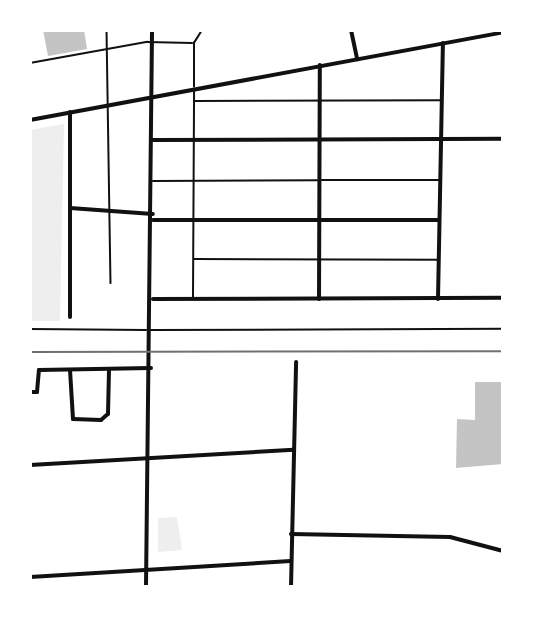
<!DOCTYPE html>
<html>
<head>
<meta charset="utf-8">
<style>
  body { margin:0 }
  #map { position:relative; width:533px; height:617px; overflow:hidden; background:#fff; font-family:Ubuntu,sans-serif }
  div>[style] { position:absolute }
  .green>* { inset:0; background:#eee }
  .building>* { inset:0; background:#c4c4c4 }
  .service>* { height:1.5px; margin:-0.75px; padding:0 0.75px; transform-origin:0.75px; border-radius:0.75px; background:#111 }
  .minor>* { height:4px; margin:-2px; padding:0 2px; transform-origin:2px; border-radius:2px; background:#111 }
  .rail>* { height:2px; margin:-1px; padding:0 1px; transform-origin:1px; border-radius:1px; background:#707070 }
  span { translate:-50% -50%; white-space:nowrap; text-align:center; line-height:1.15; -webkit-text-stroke:6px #fff; paint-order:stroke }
  .frame { position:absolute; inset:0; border:32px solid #fff; pointer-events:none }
</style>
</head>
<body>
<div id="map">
  <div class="green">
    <i style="clip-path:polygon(64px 124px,60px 321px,30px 321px,30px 130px)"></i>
    <i style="clip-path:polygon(177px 517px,182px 550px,158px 552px,158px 518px)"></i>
  </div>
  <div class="building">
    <i style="clip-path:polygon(43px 30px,84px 30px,87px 49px,48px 56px)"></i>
    <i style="clip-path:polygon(475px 382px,503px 382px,503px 464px,456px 468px,457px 419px,475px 420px)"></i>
  </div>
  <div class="service">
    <i style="left:107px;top:30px;width:253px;rotate:89.1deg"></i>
    <i style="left:204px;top:31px;width:6px;rotate:-9deg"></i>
    <i style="left:30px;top:63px;width:119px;rotate:-10.2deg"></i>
    <i style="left:147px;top:42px;width:45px;rotate:1.3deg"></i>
    <i style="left:194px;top:87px;width:44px;rotate:-90deg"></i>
    <i style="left:194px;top:43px;width:15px;rotate:-58deg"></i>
    <i style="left:195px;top:101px;width:247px;rotate:-0.2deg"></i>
    <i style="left:322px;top:180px;width:118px"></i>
    <i style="left:153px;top:181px;width:164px;rotate:-0.3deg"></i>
    <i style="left:194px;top:259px;width:244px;rotate:0.2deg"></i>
    <i style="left:193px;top:297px;width:205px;rotate:-89.7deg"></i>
    <i style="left:30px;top:329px;width:116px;rotate:0.5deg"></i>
    <i style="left:151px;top:330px;width:352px;rotate:-0.2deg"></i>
  </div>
  <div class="minor">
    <i style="left:351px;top:30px;width:30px;rotate:78deg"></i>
    <i style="left:30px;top:120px;width:481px;rotate:-10.5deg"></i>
    <i style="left:153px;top:140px;width:350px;rotate:-0.2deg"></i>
    <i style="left:70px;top:208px;width:83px;rotate:4.1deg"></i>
    <i style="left:153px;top:220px;width:286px"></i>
    <i style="left:153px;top:299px;width:350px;rotate:-0.2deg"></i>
    <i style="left:319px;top:299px;width:234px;rotate:-89.8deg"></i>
    <i style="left:438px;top:299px;width:256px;rotate:-88.9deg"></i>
    <i style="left:70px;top:317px;width:205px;rotate:-90deg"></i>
    <i style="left:70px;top:370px;width:49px;rotate:86.5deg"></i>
    <i style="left:73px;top:419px;width:28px;rotate:2deg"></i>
    <i style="left:101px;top:420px;width:9px;rotate:-41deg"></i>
    <i style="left:108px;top:414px;width:45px;rotate:-88.7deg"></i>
    <i style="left:30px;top:392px;width:7px"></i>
    <i style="left:37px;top:392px;width:22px;rotate:-85deg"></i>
    <i style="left:39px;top:370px;width:112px;rotate:-1deg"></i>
    <i style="left:30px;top:465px;width:264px;rotate:-3.3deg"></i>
    <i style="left:291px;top:534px;width:159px;rotate:1.1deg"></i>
    <i style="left:450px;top:537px;width:55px;rotate:14.8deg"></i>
    <i style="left:30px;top:577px;width:261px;rotate:-3.5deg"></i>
    <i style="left:146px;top:587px;width:557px;rotate:-89.38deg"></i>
    <i style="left:291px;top:587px;width:225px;rotate:-88.7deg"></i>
  </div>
  <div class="rail">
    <i style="left:30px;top:352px;width:473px;rotate:-0.1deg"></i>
  </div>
  <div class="frame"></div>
</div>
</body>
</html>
